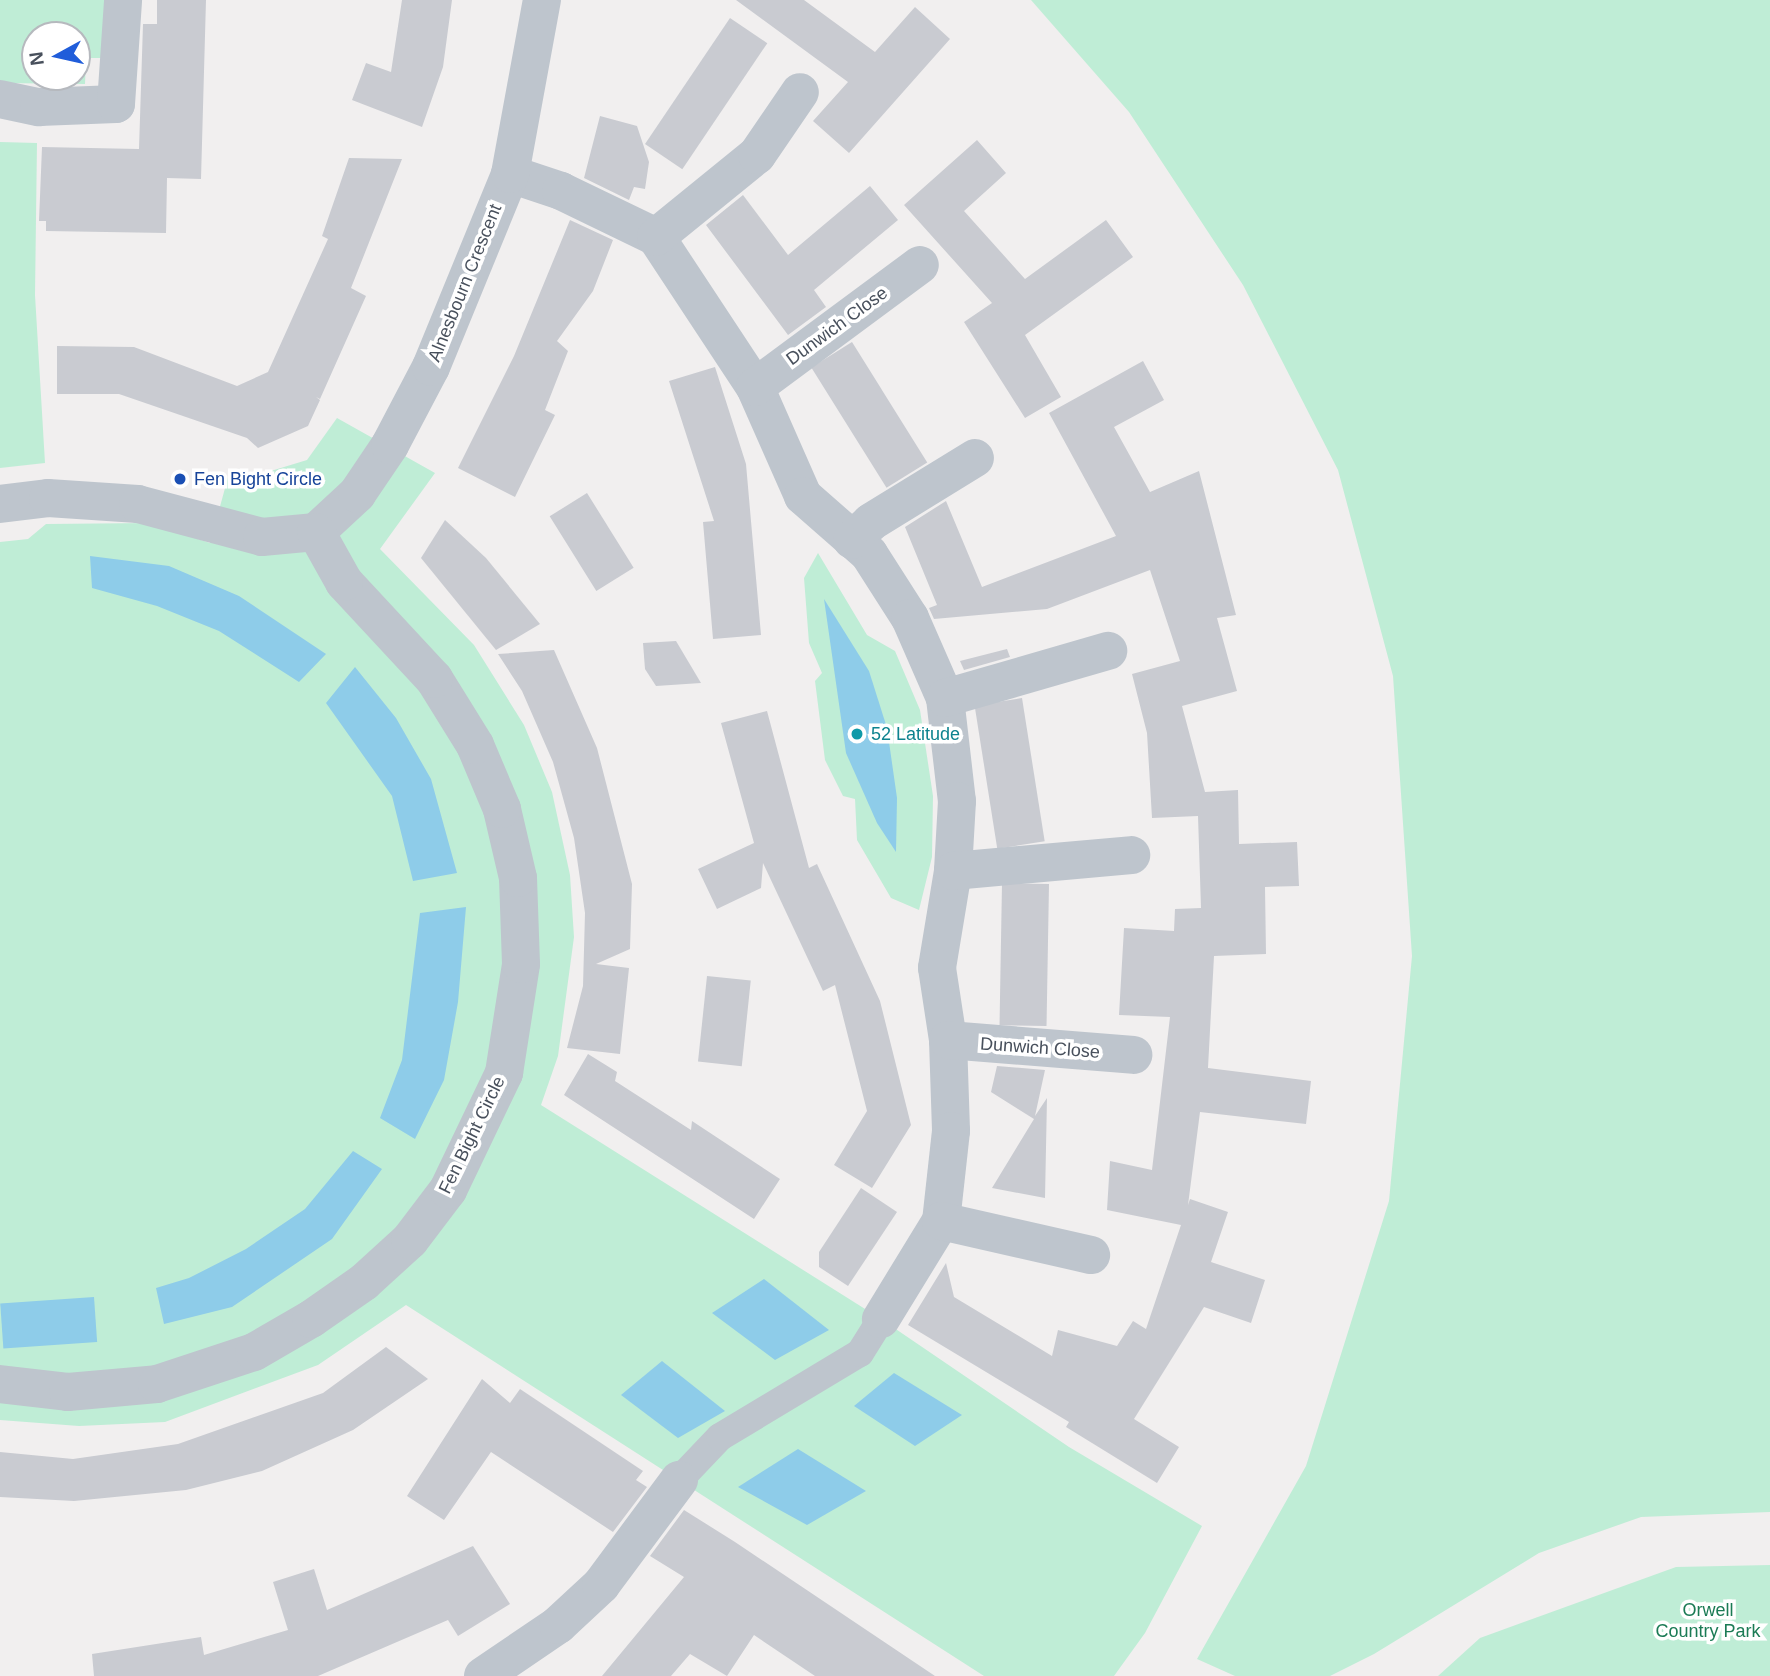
<!DOCTYPE html>
<html>
<head>
<meta charset="utf-8">
<style>
  body { margin:0 }
  #map { position:relative; width:1770px; height:1676px; overflow:hidden; background:#f1efef; font-family:Helvetica,sans-serif }
  div>[style] { position:absolute }
  .green>* { inset:0; background:#bfedd6 }
  .water>* { inset:0; background:#8ecce9; transform-origin:0 0 }
  .building>* { inset:0; background:#c9cbd1; transform-origin:0 0 }
  .lane>* { height:28px; margin:-14px; padding:0 14px; transform-origin:14px; border-radius:14px; background:#bec5cd }
  .street>* { height:38px; margin:-19px; padding:0 19px; transform-origin:19px; border-radius:19px; background:#bec5cd }
  .dots>* { width:19px; height:19px; translate:-50% -50%; box-sizing:border-box; border:4px solid #fff; border-radius:50% }
  span { translate:-50% -50%; white-space:nowrap; text-align:center; line-height:1.15; -webkit-text-stroke:7px #fff; paint-order:stroke }
  .street-label { font-size:18px; color:#48505c }
  .transit-label { font-size:18px; color:#164399 }
  .left { translate:0 -50%; text-align:left }
  .culture-label { font-size:18px; color:#0d838f }
  .park-label { font-size:18px; color:#1b7b55 }
  .north { position:absolute; left:21px; top:21px; width:70px; height:70px; box-sizing:border-box; background:#fff; border:2px solid #b6b9be; border-radius:50%; rotate:262deg; font-size:19px; font-weight:700; line-height:28px; text-align:center; color:#48505c }
  .north::after { content:''; display:block; margin:auto; width:24px; height:32px; background:#205dda; clip-path:polygon(50% 0,100% 100%,50% 72%,0 100%) }
</style>
</head>
<body>
<div id="map">
  <div class="green">
    <i style="clip-path:polygon(evenodd,0 0,105px 0,104px 58px,86px 58px,85px 84px,0 83px,0 0,35px 35px,77px 35px,77px 77px,35px 77px,35px 35px)"></i>
    <i style="clip-path:polygon(1031px 0,1770px 0,1770px 1512px,1641px 1517px,1539px 1553px,1374px 1654px,1330px 1676px,1235px 1676px,1197px 1659px,1306px 1466px,1389px 1201px,1412px 956px,1393px 676px,1338px 470px,1243px 285px,1129px 112px)"></i>
    <i style="clip-path:polygon(0 142px,37px 143px,35px 295px,45px 463px,0 468px)"></i>
    <i style="clip-path:polygon(337px 418px,435px 473px,380px 549px,474px 645px,524px 725px,552px 792px,570px 875px,574px 937px,558px 1056px,541px 1105px,881px 1319px,1069px 1447px,1202px 1526px,1145px 1633px,1114px 1676px,984px 1676px,406px 1305px,318px 1365px,165px 1422px,79px 1426px,0 1420px,0 542px,28px 539px,46px 524px,150px 523px,210px 543px,230px 470px,261px 474px,307px 460px)"></i>
    <i style="clip-path:polygon(818px 553px,867px 635px,895px 651px,920px 710px,933px 796px,932px 857px,919px 910px,891px 898px,857px 840px,855px 799px,843px 796px,825px 760px,815px 681px,822px 673px,809px 643px,804px 578px)"></i>
    <i style="clip-path:polygon(1770px 1565px,1770px 1676px,1438px 1676px,1480px 1638px,1676px 1567px)"></i>
  </div>
  <div class="water">
    <i style="clip-path:polygon(90px 556px,169px 566px,239px 596px,326px 654px,299px 682px,219px 631px,157px 606px,92px 588px)"></i>
    <i style="clip-path:polygon(824px 599px,869px 671px,887px 728px,897px 798px,896px 852px,877px 823px,846px 753px)"></i>
    <i style="clip-path:polygon(355px 667px,396px 718px,431px 779px,457px 873px,413px 881px,392px 796px,326px 703px)"></i>
    <i style="clip-path:polygon(466px 907px,458px 1002px,444px 1080px,415px 1139px,380px 1118px,402px 1060px,420px 913px)"></i>
    <i style="clip-path:polygon(353px 1151px,382px 1169px,332px 1239px,232px 1307px,164px 1324px,156px 1288px,189px 1278px,246px 1249px,305px 1209px)"></i>
    <i style="clip-path:polygon(764px 1279px,829px 1330px,775px 1360px,712px 1313px)"></i>
    <i style="left:94px;top:1297px;width:45px;height:94px;rotate:86deg"></i>
    <i style="clip-path:polygon(662px 1361px,725px 1411px,678px 1438px,621px 1395px)"></i>
    <i style="clip-path:polygon(894px 1373px,962px 1415px,915px 1446px,854px 1406px)"></i>
    <i style="clip-path:polygon(798px 1449px,866px 1491px,807px 1525px,738px 1487px)"></i>
  </div>
  <div class="building">
    <i style="clip-path:polygon(157px 0,206px 0,201px 179px,167px 178px,166px 233px,46px 231px,46px 221px,39px 221px,42px 147px,139px 149px,143px 24px,157px 24px)"></i>
    <i style="clip-path:polygon(402px 0,452px 0,443px 67px,422px 127px,352px 100px,366px 63px,391px 72px)"></i>
    <i style="clip-path:polygon(736px 0,804px 0,875px 52px,915px 7px,950px 39px,849px 153px,813px 121px,848px 82px)"></i>
    <i style="left:730px;top:18px;width:45px;height:152px;rotate:34deg"></i>
    <i style="clip-path:polygon(600px 116px,637px 126px,649px 162px,645px 189px,634px 187px,629px 200px,584px 178px)"></i>
    <i style="clip-path:polygon(977px 140px,1006px 173px,964px 211px,1025px 279px,1106px 220px,1133px 257px,1025px 335px,1061px 397px,1025px 418px,964px 322px,992px 303px,904px 205px)"></i>
    <i style="clip-path:polygon(349px 158px,402px 159px,351px 288px,366px 296px,320px 399px,316px 397px,320px 400px,308px 426px,258px 448px,247px 438px,119px 394px,57px 394px,57px 346px,134px 347px,237px 386px,268px 372px,328px 239px,322px 236px)"></i>
    <i style="clip-path:polygon(870px 186px,898px 220px,814px 290px,826px 307px,788px 335px,706px 225px,743px 195px,788px 255px)"></i>
    <i style="clip-path:polygon(570px 220px,613px 240px,593px 291px,557px 341px,568px 351px,545px 410px,555px 415px,515px 497px,458px 468px,514px 356px)"></i>
    <i style="left:852px;top:342px;width:142px;height:48px;rotate:58deg"></i>
    <i style="clip-path:polygon(1143px 361px,1164px 400px,1114px 427px,1150px 492px,1199px 471px,1236px 615px,1217px 618px,1237px 691px,1182px 706px,1205px 792px,1238px 790px,1239px 844px,1297px 842px,1299px 886px,1265px 887px,1266px 954px,1214px 956px,1208px 1068px,1311px 1081px,1306px 1124px,1200px 1112px,1188px 1205px,1190px 1199px,1228px 1212px,1211px 1262px,1265px 1280px,1251px 1323px,1204px 1307px,1134px 1419px,1179px 1447px,1157px 1483px,1066px 1427px,1069px 1422px,908px 1325px,946px 1263px,954px 1297px,1052px 1356px,1058px 1330px,1117px 1346px,1133px 1321px,1146px 1329px,1181px 1225px,1107px 1210px,1110px 1161px,1152px 1170px,1170px 1017px,1119px 1015px,1124px 928px,1174px 931px,1175px 909px,1201px 908px,1198px 816px,1152px 818px,1147px 733px,1132px 674px,1180px 661px,1150px 570px,1047px 609px,934px 619px,929px 608px,937px 605px,905px 527px,946px 501px,982px 587px,1116px 536px,1049px 413px)"></i>
    <i style="clip-path:polygon(715px 367px,746px 464px,761px 635px,713px 639px,703px 522px,714px 521px,669px 381px)"></i>
    <i style="left:587px;top:493px;width:88px;height:44px;rotate:58deg"></i>
    <i style="clip-path:polygon(445px 520px,486px 558px,540px 624px,496px 650px,421px 558px)"></i>
    <i style="clip-path:polygon(676px 641px,701px 683px,656px 686px,645px 669px,643px 643px)"></i>
    <i style="clip-path:polygon(1007px 649px,1010px 657px,964px 670px,960px 661px)"></i>
    <i style="clip-path:polygon(554px 650px,597px 748px,632px 884px,630px 949px,596px 964px,629px 968px,620px 1054px,567px 1048px,583px 986px,585px 913px,574px 838px,553px 762px,522px 691px,498px 654px)"></i>
    <i style="left:1022px;top:698px;width:145px;height:48px;rotate:81deg"></i>
    <i style="clip-path:polygon(767px 711px,809px 868px,817px 864px,880px 1001px,911px 1125px,872px 1188px,834px 1165px,867px 1111px,835px 985px,823px 991px,763px 863px,761px 888px,717px 909px,698px 869px,754px 843px,721px 723px)"></i>
    <i style="left:1049px;top:884px;width:142px;height:47px;rotate:91deg"></i>
    <i style="left:707px;top:976px;width:44px;height:86px;rotate:6deg"></i>
    <i style="clip-path:polygon(588px 1054px,617px 1072px,615px 1081px,691px 1130px,692px 1121px,780px 1179px,754px 1219px,564px 1095px)"></i>
    <i style="clip-path:polygon(997px 1066px,1045px 1070px,1035px 1116px,1047px 1098px,1045px 1198px,992px 1188px,1034px 1119px,991px 1092px)"></i>
    <i style="clip-path:polygon(861px 1188px,897px 1212px,848px 1286px,819px 1267px,819px 1252px)"></i>
    <i style="clip-path:polygon(386px 1347px,428px 1379px,353px 1430px,262px 1471px,186px 1490px,74px 1501px,0 1497px,0 1452px,73px 1459px,178px 1444px,323px 1393px)"></i>
    <i style="clip-path:polygon(482px 1379px,510px 1403px,520px 1389px,643px 1471px,636px 1480px,647px 1487px,613px 1532px,491px 1452px,444px 1520px,407px 1496px)"></i>
    <i style="clip-path:polygon(684px 1510px,735px 1542px,935px 1676px,815px 1676px,754px 1635px,727px 1676px,690px 1654px,671px 1676px,602px 1676px,684px 1577px,650px 1556px)"></i>
    <i style="clip-path:polygon(473px 1546px,510px 1604px,458px 1636px,448px 1620px,318px 1676px,94px 1676px,92px 1654px,201px 1637px,204px 1655px,288px 1630px,273px 1582px,314px 1569px,327px 1610px)"></i>
  </div>
  <div class="lane">
    <i style="left:679px;top:1480px;width:59px;rotate:-46.4deg"></i>
    <i style="left:720px;top:1437px;width:163px;rotate:-31deg"></i>
    <i style="left:860px;top:1353px;width:40px;rotate:-58deg"></i>
  </div>
  <div class="street">
    <i style="left:0;top:99px;width:40px;rotate:12deg"></i>
    <i style="left:39px;top:107px;width:77px;rotate:-2.2deg"></i>
    <i style="left:116px;top:104px;width:104px;rotate:-86.1deg"></i>
    <i style="left:510px;top:174px;width:54px;rotate:18.4deg"></i>
    <i style="left:561px;top:191px;width:106px;rotate:25.8deg"></i>
    <i style="left:656px;top:237px;width:180px;rotate:56.6deg"></i>
    <i style="left:755px;top:387px;width:119px;rotate:66.2deg"></i>
    <i style="left:803px;top:496px;width:88px;rotate:41.3deg"></i>
    <i style="left:869px;top:554px;width:76px;rotate:57.4deg"></i>
    <i style="left:910px;top:618px;width:87px;rotate:66.4deg"></i>
    <i style="left:945px;top:698px;width:104px;rotate:83.4deg"></i>
    <i style="left:957px;top:801px;width:70px;rotate:93.3deg"></i>
    <i style="left:953px;top:871px;width:98px;rotate:99.4deg"></i>
    <i style="left:937px;top:968px;width:73px;rotate:81.3deg"></i>
    <i style="left:948px;top:1040px;width:91px;rotate:88.1deg"></i>
    <i style="left:951px;top:1131px;width:91px;rotate:96.3deg"></i>
    <i style="left:941px;top:1221px;width:115px;rotate:121.5deg"></i>
    <i style="left:656px;top:237px;width:130px;rotate:-39.1deg"></i>
    <i style="left:757px;top:155px;width:76px;rotate:-55.7deg"></i>
    <i style="left:755px;top:387px;width:205px;rotate:-36.5deg"></i>
    <i style="left:0;top:504px;width:48px;rotate:-7.1deg"></i>
    <i style="left:48px;top:498px;width:90px;rotate:3.8deg"></i>
    <i style="left:138px;top:504px;width:128px;rotate:14.9deg"></i>
    <i style="left:262px;top:537px;width:54px;rotate:-5.3deg"></i>
    <i style="left:316px;top:532px;width:56px;rotate:-42.8deg"></i>
    <i style="left:357px;top:494px;width:59px;rotate:-56deg"></i>
    <i style="left:390px;top:445px;width:88px;rotate:-62.3deg"></i>
    <i style="left:431px;top:367px;width:209px;rotate:-67.7deg"></i>
    <i style="left:510px;top:174px;width:177px;rotate:-79.6deg"></i>
    <i style="left:852px;top:540px;width:26px;rotate:-43deg"></i>
    <i style="left:871px;top:522px;width:122px;rotate:-31.6deg"></i>
    <i style="left:945px;top:698px;width:170px;rotate:-16.1deg"></i>
    <i style="left:953px;top:871px;width:179px;rotate:-5.1deg"></i>
    <i style="left:948px;top:1040px;width:186px;rotate:4.6deg"></i>
    <i style="left:941px;top:1221px;width:154px;rotate:12.8deg"></i>
    <i style="left:0;top:1384px;width:68px;rotate:6.7deg"></i>
    <i style="left:68px;top:1392px;width:89px;rotate:-5.1deg"></i>
    <i style="left:157px;top:1384px;width:102px;rotate:-18.3deg"></i>
    <i style="left:254px;top:1352px;width:66px;rotate:-30.1deg"></i>
    <i style="left:311px;top:1319px;width:65px;rotate:-34.9deg"></i>
    <i style="left:364px;top:1282px;width:62px;rotate:-42.4deg"></i>
    <i style="left:410px;top:1240px;width:63px;rotate:-52.8deg"></i>
    <i style="left:448px;top:1190px;width:130px;rotate:-64.4deg"></i>
    <i style="left:504px;top:1073px;width:110px;rotate:-81.1deg"></i>
    <i style="left:521px;top:964px;width:86px;rotate:-92deg"></i>
    <i style="left:518px;top:878px;width:71px;rotate:-103.1deg"></i>
    <i style="left:502px;top:809px;width:69px;rotate:-112.9deg"></i>
    <i style="left:475px;top:745px;width:78px;rotate:-121.8deg"></i>
    <i style="left:434px;top:679px;width:132px;rotate:-132.9deg"></i>
    <i style="left:344px;top:582px;width:57px;rotate:-119.2deg"></i>
    <i style="left:483px;top:1676px;width:91px;rotate:-34.2deg"></i>
    <i style="left:558px;top:1625px;width:59px;rotate:-42.9deg"></i>
    <i style="left:601px;top:1585px;width:131px;rotate:-53.4deg"></i>
  </div>
  <div class="dots">
    <i style="left:180px;top:479px;background:#1a4fb4"></i>
    <i style="left:857px;top:734px;background:#0f9aa8"></i>
  </div>
  <div class="street-label">
    <span style="left:465px;top:283px;rotate:-68deg">Alnesbourn Crescent</span>
    <span style="left:837px;top:326px;rotate:-36deg">Dunwich Close</span>
    <span style="left:1040px;top:1048px;rotate:4deg">Dunwich Close</span>
    <span style="left:472px;top:1135px;rotate:-64deg">Fen Bight Circle</span>
  </div>
  <div class="transit-label">
    <span class="left" style="left:194px;top:479px">Fen Bight Circle</span>
  </div>
  <div class="culture-label">
    <span class="left" style="left:871px;top:734px">52 Latitude</span>
  </div>
  <div class="park-label">
    <span style="left:1708px;top:1621px">Orwell<br>Country Park</span>
  </div>
  <div class="north">N</div>
</div>
</body>
</html>
